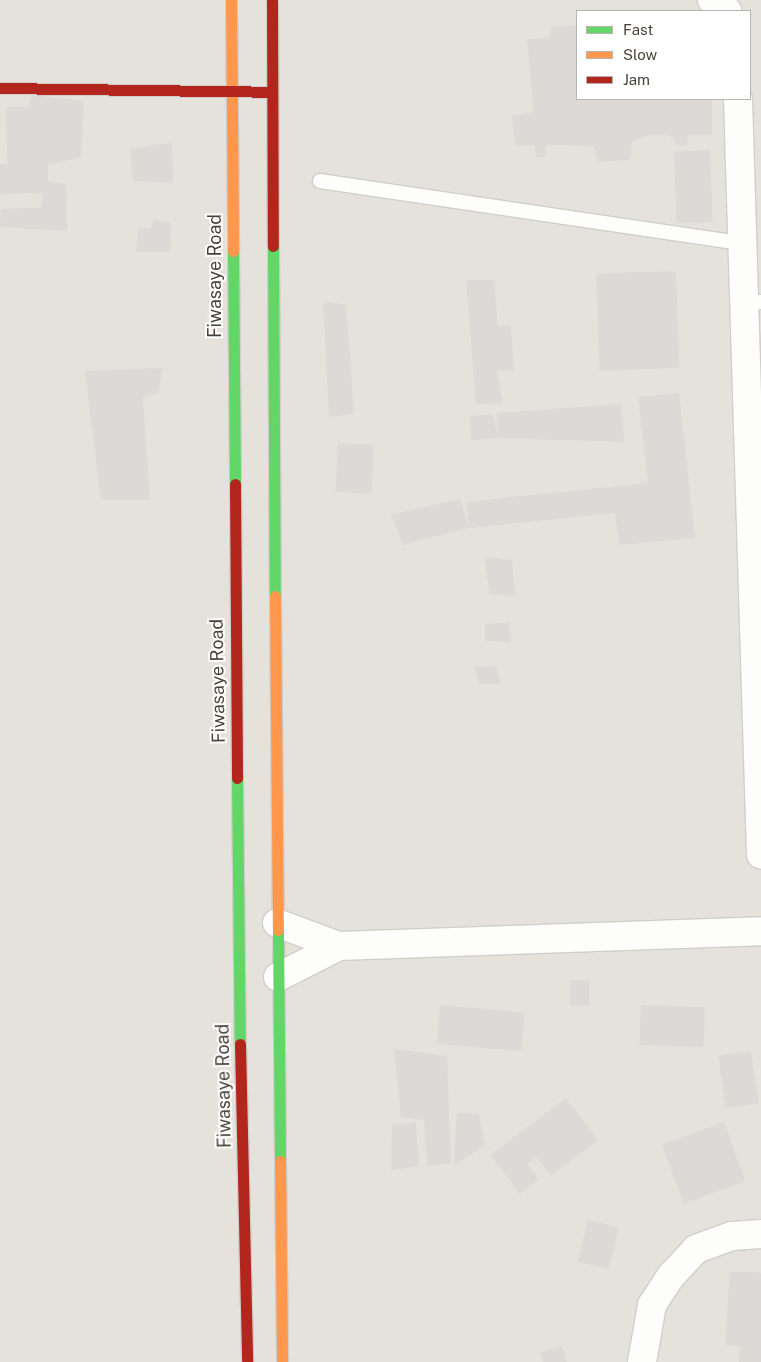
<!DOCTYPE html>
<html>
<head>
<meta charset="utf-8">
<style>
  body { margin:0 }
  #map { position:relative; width:761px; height:1362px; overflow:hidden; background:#f2f0ed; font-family:"Public Sans",sans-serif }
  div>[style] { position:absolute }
  .residential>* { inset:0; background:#e5e2dc }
  .building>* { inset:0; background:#dcd9d6; transform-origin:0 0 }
  .roads { filter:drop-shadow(1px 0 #d0cecb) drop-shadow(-1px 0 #d0cecb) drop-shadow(0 1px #d0cecb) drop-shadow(0 -1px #d0cecb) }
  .lane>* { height:14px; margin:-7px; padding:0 7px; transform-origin:7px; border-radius:7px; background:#fdfdfc }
  .street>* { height:28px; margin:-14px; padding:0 14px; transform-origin:14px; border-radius:14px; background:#fdfdfc }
  .fast>* { height:11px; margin:-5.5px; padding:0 5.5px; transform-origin:5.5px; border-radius:5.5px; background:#63d668 }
  .slow>* { height:11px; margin:-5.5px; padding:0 5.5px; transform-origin:5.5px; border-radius:5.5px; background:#ff974d }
  .jam>* { height:11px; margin:-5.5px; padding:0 5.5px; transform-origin:5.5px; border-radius:5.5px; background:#b3261e }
  span { translate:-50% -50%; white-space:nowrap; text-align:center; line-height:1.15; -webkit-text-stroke:4px #fff; paint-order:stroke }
  .street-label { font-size:18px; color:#484239 }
  .legend { position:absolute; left:576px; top:10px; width:175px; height:90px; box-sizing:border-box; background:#fff; border:1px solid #b6b3b0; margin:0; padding:6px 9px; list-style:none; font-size:15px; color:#484239 }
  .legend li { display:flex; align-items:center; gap:10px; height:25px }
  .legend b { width:25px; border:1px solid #b6b3b0 }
</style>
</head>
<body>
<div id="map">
  <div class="residential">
    <i style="clip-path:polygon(evenodd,0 0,761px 0,761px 1362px,0 1362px,0 0,577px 11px,750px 11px,750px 99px,577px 99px,577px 11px)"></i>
  </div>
  <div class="building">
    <i style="clip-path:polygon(577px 25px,577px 99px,712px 99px,712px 135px,688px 135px,687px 145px,680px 146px,669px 135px,650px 135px,632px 141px,630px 160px,597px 162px,594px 146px,546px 145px,546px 157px,536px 157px,535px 145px,516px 146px,512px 116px,534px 112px,527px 39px,548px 38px,551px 27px)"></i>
    <i style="clip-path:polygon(31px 95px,84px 101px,81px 157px,48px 165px,48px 181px,66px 184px,67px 231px,0 227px,1px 209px,41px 208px,43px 193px,0 194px,0 164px,7px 164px,6px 107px,29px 107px)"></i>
    <i style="clip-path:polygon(172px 142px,173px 183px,133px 181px,130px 149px)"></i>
    <i style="left:710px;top:150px;width:72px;height:36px;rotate:88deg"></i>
    <i style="clip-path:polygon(154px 219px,171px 223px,170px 252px,136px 252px,139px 228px,151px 228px)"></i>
    <i style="left:676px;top:271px;width:97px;height:80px;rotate:88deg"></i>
    <i style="clip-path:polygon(466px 280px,494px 280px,498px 326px,511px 326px,514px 371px,497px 371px,503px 403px,476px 404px)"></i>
    <i style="clip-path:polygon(323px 301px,346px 305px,354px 414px,329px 417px)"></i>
    <i style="clip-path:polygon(163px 368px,158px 393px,143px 398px,150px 500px,101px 500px,85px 371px)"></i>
    <i style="clip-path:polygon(679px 393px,695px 538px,619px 545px,615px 513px,469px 528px,403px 545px,391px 515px,460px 499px,469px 528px,466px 502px,648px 483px,638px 397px)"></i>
    <i style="clip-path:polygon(621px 404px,624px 442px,499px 438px,497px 413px)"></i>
    <i style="clip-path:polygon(492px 414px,499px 438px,471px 440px,470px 416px)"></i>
    <i style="left:338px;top:443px;width:36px;height:49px;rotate:3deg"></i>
    <i style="clip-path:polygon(484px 557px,512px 560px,515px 596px,490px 594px)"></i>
    <i style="clip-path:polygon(509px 622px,511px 642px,485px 641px,485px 624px)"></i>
    <i style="clip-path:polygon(497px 666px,500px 684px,479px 684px,474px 667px)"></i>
    <i style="left:570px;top:980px;width:19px;height:26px"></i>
    <i style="left:440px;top:1005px;width:85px;height:39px;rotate:5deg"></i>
    <i style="left:641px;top:1005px;width:64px;height:40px;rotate:2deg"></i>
    <i style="clip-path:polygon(394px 1049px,447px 1056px,451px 1163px,427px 1166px,424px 1120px,401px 1117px)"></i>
    <i style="left:751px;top:1051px;width:53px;height:33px;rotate:82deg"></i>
    <i style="clip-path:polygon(566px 1098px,598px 1140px,551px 1176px,536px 1157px,527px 1164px,539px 1180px,520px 1194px,490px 1155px)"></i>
    <i style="clip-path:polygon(457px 1113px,479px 1114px,485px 1145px,454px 1166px)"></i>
    <i style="clip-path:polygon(416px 1122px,419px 1166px,391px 1170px,392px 1125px)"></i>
    <i style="left:724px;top:1122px;width:63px;height:66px;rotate:70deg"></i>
    <i style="left:588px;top:1220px;width:32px;height:43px;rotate:14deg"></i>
    <i style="clip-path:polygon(730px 1271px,761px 1273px,761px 1362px,739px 1362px,740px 1346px,725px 1345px)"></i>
    <i style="clip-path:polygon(561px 1346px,567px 1362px,543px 1362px,540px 1353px)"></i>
  </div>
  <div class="roads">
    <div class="lane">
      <i style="left:320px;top:181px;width:427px;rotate:8.4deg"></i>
      <i style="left:743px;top:303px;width:18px;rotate:-3deg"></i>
    </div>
    <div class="street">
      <i style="left:712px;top:0;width:19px;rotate:36deg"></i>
      <i style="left:738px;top:99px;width:756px;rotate:88.26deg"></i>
      <i style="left:277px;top:923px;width:66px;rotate:20.4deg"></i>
      <i style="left:339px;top:946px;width:422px;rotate:-2deg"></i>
      <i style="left:278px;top:977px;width:68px;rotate:-26.9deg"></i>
      <i style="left:642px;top:1362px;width:58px;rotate:-80deg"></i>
      <i style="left:652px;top:1305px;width:35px;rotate:-57deg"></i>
      <i style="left:671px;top:1276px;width:37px;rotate:-47deg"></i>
      <i style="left:696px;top:1249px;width:38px;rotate:-20deg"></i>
      <i style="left:732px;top:1236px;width:29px;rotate:-4deg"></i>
    </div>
    <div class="fast">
      <i style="left:273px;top:246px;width:350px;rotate:89.7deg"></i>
      <i style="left:233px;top:251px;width:233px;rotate:89.5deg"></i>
      <i style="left:237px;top:778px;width:266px;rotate:89.4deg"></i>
      <i style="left:278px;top:930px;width:231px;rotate:89.5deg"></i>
    </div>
    <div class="slow">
      <i style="left:231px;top:0;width:251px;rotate:89.5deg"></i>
      <i style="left:275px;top:596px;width:334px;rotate:89.5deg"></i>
      <i style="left:280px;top:1161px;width:201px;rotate:89.4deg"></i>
    </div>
    <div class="jam">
      <i style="left:272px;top:0;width:246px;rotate:89.8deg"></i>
      <i style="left:0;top:88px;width:272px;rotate:0.8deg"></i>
      <i style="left:235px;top:484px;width:294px;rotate:89.6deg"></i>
      <i style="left:240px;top:1044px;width:318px;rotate:88.7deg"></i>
    </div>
  </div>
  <div class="street-label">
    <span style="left:215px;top:276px;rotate:-90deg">Fiwasaye Road</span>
    <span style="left:218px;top:681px;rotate:-91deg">Fiwasaye Road</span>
    <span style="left:224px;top:1086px;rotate:-91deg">Fiwasaye Road</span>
  </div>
  <ul class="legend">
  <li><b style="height:6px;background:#63d668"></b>Fast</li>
  <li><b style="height:6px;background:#ff974d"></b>Slow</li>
  <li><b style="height:6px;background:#b3261e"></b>Jam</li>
  </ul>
</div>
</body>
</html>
